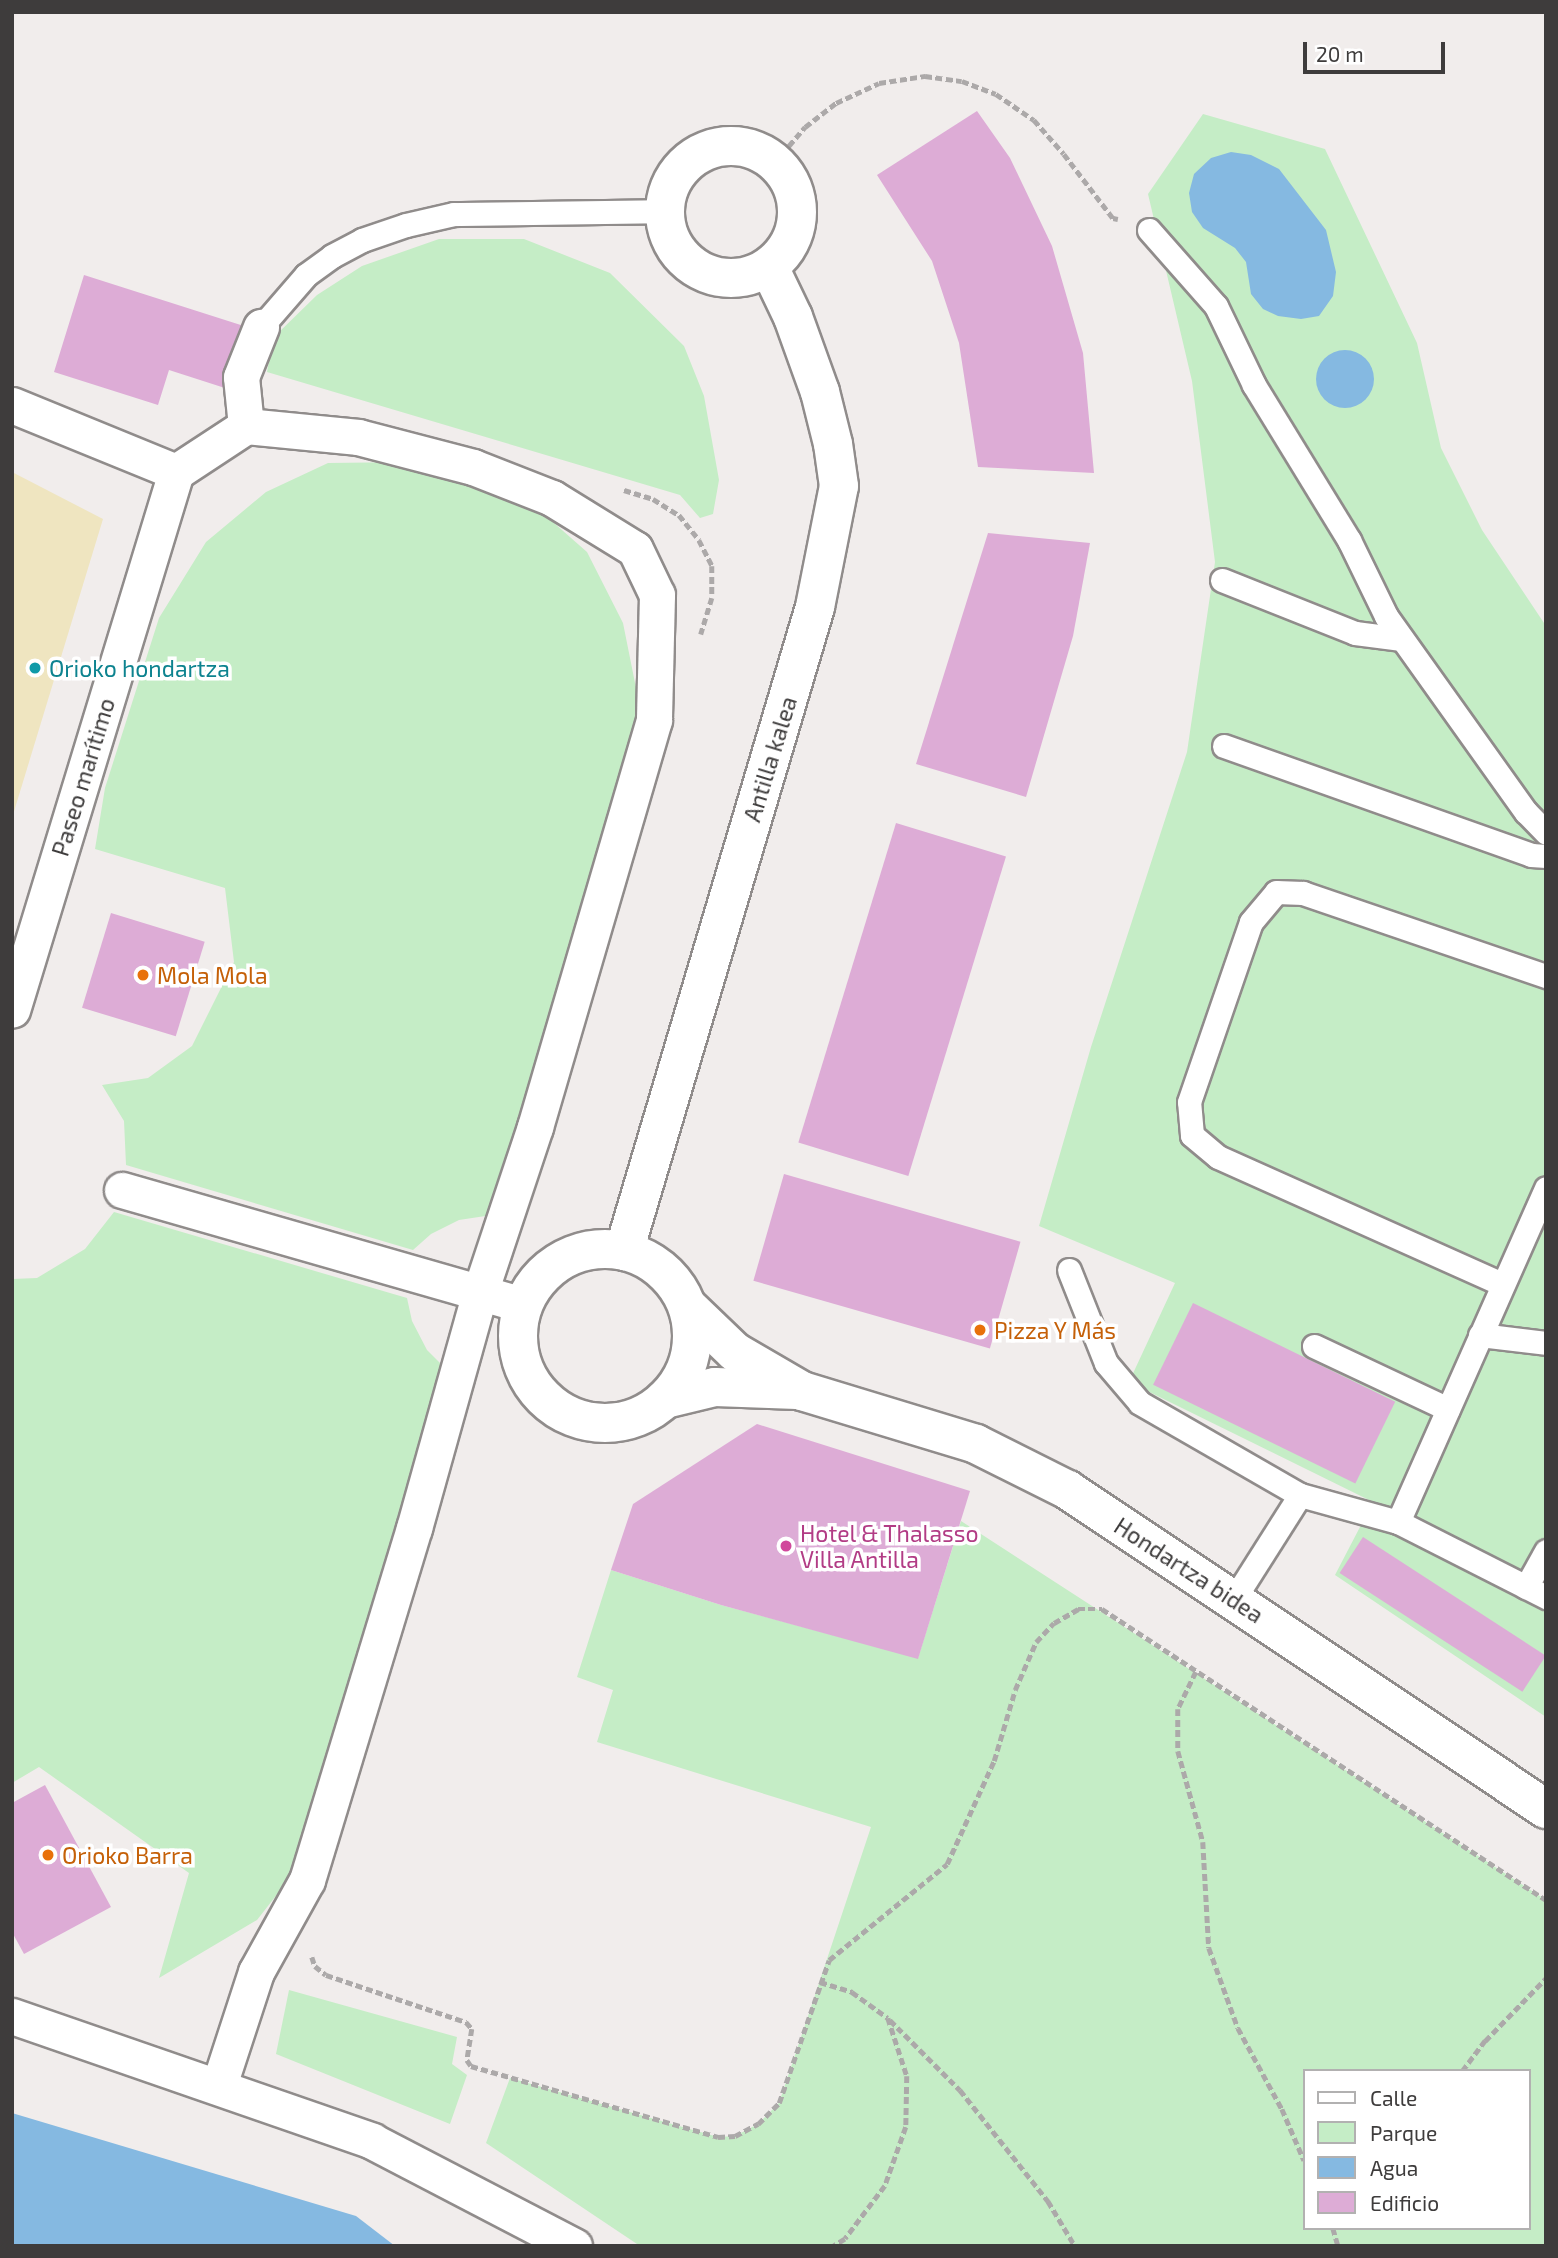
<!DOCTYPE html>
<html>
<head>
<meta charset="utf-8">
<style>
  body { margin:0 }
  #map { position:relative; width:1558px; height:2258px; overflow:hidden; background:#f1edec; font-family:"Exo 2",sans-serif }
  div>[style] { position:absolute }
  .green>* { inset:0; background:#c5edc6 }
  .sand>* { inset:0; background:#efe5c0 }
  .water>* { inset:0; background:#85b9e1 }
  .round { border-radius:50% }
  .building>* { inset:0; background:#ddacd6; transform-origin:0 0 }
  .path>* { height:4.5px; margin-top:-2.25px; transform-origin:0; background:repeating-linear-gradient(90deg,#aca9a9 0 7px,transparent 0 10.5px) }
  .roads { filter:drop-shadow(2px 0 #908c8b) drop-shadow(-2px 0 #908c8b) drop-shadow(0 2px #908c8b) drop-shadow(0 -2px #908c8b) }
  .service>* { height:23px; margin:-11.5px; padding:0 11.5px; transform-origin:11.5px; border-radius:11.5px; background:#fff }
  .pedestrian>* { height:35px; margin:-17.5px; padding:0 17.5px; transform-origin:17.5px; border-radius:17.5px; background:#fff }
  .minor>* { height:38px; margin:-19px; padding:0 19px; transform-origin:19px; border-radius:19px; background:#fff }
  .minor>.ring { margin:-19px; padding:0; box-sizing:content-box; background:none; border:38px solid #fff; border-radius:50% }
  .dots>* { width:19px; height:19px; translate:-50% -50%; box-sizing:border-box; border:4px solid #fff; border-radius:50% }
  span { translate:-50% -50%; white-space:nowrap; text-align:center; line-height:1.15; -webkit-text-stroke:7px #fff; paint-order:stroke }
  .culture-label { font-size:23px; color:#0d838f }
  .left { translate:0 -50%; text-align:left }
  .street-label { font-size:23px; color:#3e3c3c }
  .food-label { font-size:23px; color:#c56008 }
  .hotel-label { font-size:23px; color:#b23c85 }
  .frame { position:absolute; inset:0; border:14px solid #3e3c3c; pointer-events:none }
  .legend { position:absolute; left:1303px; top:2069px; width:228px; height:161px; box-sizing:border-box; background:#fff; border:2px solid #b2b1b1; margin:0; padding:9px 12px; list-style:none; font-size:21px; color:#3e3c3c }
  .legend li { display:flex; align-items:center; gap:14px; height:35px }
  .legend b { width:35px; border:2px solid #b2b1b1 }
  .scale { position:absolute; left:1303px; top:42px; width:142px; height:32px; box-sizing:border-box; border:4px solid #3e3c3c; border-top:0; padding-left:9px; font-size:21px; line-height:24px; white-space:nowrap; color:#3e3c3c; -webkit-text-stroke:5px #fff; paint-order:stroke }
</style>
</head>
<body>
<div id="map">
  <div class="green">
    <i style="clip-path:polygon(1203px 114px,1325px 149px,1417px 343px,1441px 448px,1482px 530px,1546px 626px,1546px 1717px,1335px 1575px,1373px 1502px,1129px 1382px,1175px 1283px,1039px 1226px,1091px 1047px,1187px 752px,1215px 562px,1192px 381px,1148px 194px)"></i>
    <i style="clip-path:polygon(439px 239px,524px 239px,610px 273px,684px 346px,704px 396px,719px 480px,713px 514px,700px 518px,680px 495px,267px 372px,273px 338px,317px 295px,362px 266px)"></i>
    <i style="clip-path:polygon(410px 462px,529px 501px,587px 552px,623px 623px,638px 698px,626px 781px,492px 1215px,459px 1220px,431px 1234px,413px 1250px,126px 1165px,124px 1121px,102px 1085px,148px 1078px,192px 1046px,234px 962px,225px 888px,95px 849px,105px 788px,159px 618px,206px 542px,266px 492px,328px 463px)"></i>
    <i style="clip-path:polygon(114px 1212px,407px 1298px,412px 1321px,427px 1350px,448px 1371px,314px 1835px,282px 1888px,257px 1920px,159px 1978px,189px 1873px,39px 1767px,12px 1783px,12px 1279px,37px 1278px,85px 1249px)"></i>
    <i style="clip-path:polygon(evenodd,961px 1521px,1546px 1900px,1546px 2246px,640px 2246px,486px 2143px,510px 2078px,718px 2137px,735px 2136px,758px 2124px,779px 2103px,871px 1827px,597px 1742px,613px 1690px,577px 1677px,611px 1570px,721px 1605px,918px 1658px,961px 1521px,1304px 2071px,1528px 2071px,1528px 2228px,1304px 2228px,1304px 2071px)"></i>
    <i style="clip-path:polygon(289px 1990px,457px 2037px,452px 2064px,467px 2075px,450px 2124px,276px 2054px)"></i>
  </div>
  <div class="sand">
    <i style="clip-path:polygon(12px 472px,103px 519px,12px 818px)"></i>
  </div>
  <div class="water">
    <i style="clip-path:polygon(1231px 152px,1251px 155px,1279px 169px,1326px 230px,1336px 272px,1333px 296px,1319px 316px,1301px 319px,1278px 316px,1263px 309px,1251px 294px,1246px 262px,1235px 248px,1203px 228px,1192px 212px,1189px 193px,1194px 174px,1211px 158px)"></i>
    <i class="round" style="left:1316px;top:350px;width:58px;height:58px"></i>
    <i style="clip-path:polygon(12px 2113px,356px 2216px,395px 2246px,12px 2246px)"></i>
  </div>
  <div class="building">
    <i style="clip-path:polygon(977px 111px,1010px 158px,1052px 246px,1083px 353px,1094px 473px,978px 467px,959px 343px,932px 261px,877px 175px)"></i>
    <i style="clip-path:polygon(84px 275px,247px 327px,228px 389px,169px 370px,158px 405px,54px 372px)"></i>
    <i style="clip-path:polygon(988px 533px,1090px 543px,1073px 636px,1026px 797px,916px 764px)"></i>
    <i style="left:896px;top:823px;width:115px;height:334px;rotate:17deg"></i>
    <i style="left:111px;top:913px;width:98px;height:99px;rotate:17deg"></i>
    <i style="left:784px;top:1174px;width:246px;height:111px;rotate:16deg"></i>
    <i style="left:1193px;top:1303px;width:225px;height:91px;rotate:26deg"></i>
    <i style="clip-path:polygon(757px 1424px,970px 1491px,918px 1659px,721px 1605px,611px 1570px,633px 1504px)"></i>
    <i style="left:1363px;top:1537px;width:218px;height:43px;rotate:33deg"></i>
    <i style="clip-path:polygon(45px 1785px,111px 1907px,24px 1954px,12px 1932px,12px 1803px)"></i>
  </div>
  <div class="path">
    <i style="left:775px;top:162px;width:46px;rotate:-49.4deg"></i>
    <i style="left:805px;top:127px;width:39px;rotate:-38deg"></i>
    <i style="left:836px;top:103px;width:47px;rotate:-24.9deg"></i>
    <i style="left:879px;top:83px;width:47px;rotate:-8.7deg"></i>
    <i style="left:925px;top:76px;width:37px;rotate:8deg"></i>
    <i style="left:962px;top:81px;width:36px;rotate:21deg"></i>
    <i style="left:996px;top:94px;width:46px;rotate:34.4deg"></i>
    <i style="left:1034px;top:120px;width:45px;rotate:48.6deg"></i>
    <i style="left:1064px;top:154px;width:81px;rotate:52.6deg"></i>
    <i style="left:1113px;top:218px;width:5px;rotate:11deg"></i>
    <i style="left:624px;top:490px;width:30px;rotate:17deg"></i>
    <i style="left:653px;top:499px;width:31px;rotate:32deg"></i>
    <i style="left:679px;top:515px;width:32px;rotate:51deg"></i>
    <i style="left:699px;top:540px;width:29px;rotate:63deg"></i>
    <i style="left:712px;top:566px;width:32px;rotate:90deg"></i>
    <i style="left:712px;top:598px;width:38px;rotate:107deg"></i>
    <i style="left:1196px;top:1672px;width:41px;rotate:115.9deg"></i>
    <i style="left:1178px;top:1709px;width:42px;rotate:90deg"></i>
    <i style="left:1178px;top:1751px;width:94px;rotate:74.6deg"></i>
    <i style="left:1203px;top:1842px;width:106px;rotate:86.8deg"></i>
    <i style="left:1209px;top:1948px;width:85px;rotate:70.1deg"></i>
    <i style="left:1238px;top:2028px;width:92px;rotate:61.5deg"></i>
    <i style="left:1282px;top:2109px;width:56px;rotate:66.7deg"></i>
    <i style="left:312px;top:1957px;width:9px;rotate:72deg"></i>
    <i style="left:315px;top:1966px;width:14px;rotate:39deg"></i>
    <i style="left:326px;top:1975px;width:148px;rotate:18.6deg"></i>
    <i style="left:466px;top:2022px;width:9px;rotate:49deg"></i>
    <i style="left:472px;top:2029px;width:31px;rotate:99deg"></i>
    <i style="left:467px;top:2060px;width:7px;rotate:56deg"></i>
    <i style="left:471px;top:2066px;width:257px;rotate:16deg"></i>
    <i style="left:718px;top:2137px;width:17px;rotate:-3deg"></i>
    <i style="left:735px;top:2136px;width:26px;rotate:-28deg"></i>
    <i style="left:758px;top:2124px;width:30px;rotate:-45deg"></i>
    <i style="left:779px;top:2103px;width:151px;rotate:-70.7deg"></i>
    <i style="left:829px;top:1960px;width:152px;rotate:-39.1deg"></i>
    <i style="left:947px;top:1864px;width:113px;rotate:-65.5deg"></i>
    <i style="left:994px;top:1761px;width:74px;rotate:-73.5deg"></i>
    <i style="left:1015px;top:1690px;width:52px;rotate:-66.4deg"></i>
    <i style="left:1036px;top:1642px;width:26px;rotate:-47deg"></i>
    <i style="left:1054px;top:1623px;width:28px;rotate:-30deg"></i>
    <i style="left:1078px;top:1609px;width:24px"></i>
    <i style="left:1102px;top:1609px;width:531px;rotate:33.24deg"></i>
    <i style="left:820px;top:1982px;width:34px;rotate:17deg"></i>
    <i style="left:852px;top:1992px;width:44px;rotate:35.8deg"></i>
    <i style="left:888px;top:2018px;width:61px;rotate:71.9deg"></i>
    <i style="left:907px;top:2076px;width:51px;rotate:91.1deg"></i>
    <i style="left:906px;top:2127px;width:63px;rotate:109.6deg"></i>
    <i style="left:885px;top:2186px;width:66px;rotate:127deg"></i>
    <i style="left:845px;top:2239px;width:13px;rotate:148deg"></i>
    <i style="left:890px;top:2020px;width:99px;rotate:45deg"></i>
    <i style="left:960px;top:2090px;width:142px;rotate:51.6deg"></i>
    <i style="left:1048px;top:2201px;width:52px;rotate:59deg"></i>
    <i style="left:1462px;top:2071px;width:38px;rotate:-53deg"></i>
    <i style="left:1485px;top:2041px;width:88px;rotate:-45.9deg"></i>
    <i style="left:1333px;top:2228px;width:19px;rotate:74deg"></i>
  </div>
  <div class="roads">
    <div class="service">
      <i style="left:1149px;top:230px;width:101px;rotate:48.6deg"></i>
      <i style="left:1216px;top:306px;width:88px;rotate:64.3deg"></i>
      <i style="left:1254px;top:385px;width:182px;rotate:58.5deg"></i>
      <i style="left:1349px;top:540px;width:85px;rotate:64deg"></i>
      <i style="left:1386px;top:616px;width:241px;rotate:54.5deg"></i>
      <i style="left:1526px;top:812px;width:29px;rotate:46deg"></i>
      <i style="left:261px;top:327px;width:69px;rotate:-49.1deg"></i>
      <i style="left:306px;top:275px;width:32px;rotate:-36deg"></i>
      <i style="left:332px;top:256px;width:34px;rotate:-28deg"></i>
      <i style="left:362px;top:240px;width:46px;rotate:-18.8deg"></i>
      <i style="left:406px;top:225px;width:49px;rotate:-12.9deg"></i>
      <i style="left:454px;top:214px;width:211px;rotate:-0.8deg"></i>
      <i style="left:1222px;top:580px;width:143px;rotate:21.7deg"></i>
      <i style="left:1355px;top:633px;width:47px;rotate:7.3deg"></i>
      <i style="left:1224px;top:746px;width:326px;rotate:19.5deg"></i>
      <i style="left:1531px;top:855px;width:15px;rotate:4deg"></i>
      <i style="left:1069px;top:1270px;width:100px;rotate:68.3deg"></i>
      <i style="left:1106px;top:1363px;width:52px;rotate:49.6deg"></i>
      <i style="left:1140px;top:1403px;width:185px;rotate:29.9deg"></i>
      <i style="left:1300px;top:1495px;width:102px;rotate:15.4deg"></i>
      <i style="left:1398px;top:1522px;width:166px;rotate:26.9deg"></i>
      <i style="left:1502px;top:1284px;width:311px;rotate:-155.9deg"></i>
      <i style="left:1218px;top:1157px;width:34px;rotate:-140deg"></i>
      <i style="left:1192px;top:1135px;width:33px;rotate:-95deg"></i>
      <i style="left:1189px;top:1102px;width:190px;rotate:-71deg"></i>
      <i style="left:1251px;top:922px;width:39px;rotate:-50deg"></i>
      <i style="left:1276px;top:892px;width:27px;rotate:2deg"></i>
      <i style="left:1303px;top:893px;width:257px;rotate:18.9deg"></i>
      <i style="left:1480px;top:1335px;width:66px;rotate:6.9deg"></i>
      <i style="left:1314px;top:1346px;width:148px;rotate:25.2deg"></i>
      <i style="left:1398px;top:1522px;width:365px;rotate:-66.1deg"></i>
      <i style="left:1526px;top:1587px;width:41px;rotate:-60.9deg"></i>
      <i style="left:1234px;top:1599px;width:123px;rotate:-57.6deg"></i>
    </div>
    <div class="pedestrian">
      <i style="left:12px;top:405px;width:177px;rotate:22.2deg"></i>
      <i style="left:176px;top:472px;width:562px;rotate:106.95deg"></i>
      <i style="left:246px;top:426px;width:49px;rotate:-95.8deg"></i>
      <i style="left:241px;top:377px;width:54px;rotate:-68.2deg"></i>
      <i style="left:176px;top:472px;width:84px;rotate:-33.3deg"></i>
      <i style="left:246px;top:426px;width:113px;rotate:5.6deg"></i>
      <i style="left:358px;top:437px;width:119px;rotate:14.6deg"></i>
      <i style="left:473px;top:467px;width:85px;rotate:21.4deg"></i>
      <i style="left:552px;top:498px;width:97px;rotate:31.6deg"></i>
      <i style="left:635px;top:549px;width:51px;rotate:64.4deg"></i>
      <i style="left:657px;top:595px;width:125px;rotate:91.4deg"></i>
      <i style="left:654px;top:720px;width:424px;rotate:106.3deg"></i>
      <i style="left:535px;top:1127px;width:174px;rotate:108.4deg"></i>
      <i style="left:480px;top:1292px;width:245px;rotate:105.6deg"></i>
      <i style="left:414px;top:1528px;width:368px;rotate:106.9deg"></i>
      <i style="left:307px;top:1880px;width:105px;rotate:119deg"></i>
      <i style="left:256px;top:1972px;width:119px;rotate:108.1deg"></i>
      <i style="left:122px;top:1190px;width:418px;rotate:16deg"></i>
      <i style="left:12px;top:2016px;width:381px;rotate:19.1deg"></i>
      <i style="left:372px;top:2141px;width:228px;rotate:27.5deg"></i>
    </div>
    <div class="minor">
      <i class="ring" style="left:665px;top:146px;width:94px;height:94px"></i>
      <i class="ring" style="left:518px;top:1249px;width:136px;height:136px"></i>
      <i style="left:624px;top:1251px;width:672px;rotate:-73.48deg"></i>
      <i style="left:815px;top:607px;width:123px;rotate:-78.8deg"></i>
      <i style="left:839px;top:486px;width:42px;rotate:-98.1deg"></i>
      <i style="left:833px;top:444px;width:54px;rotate:-104deg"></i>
      <i style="left:820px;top:392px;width:80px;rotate:-109.8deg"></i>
      <i style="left:793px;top:317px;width:55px;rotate:-115.6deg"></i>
      <i style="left:688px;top:1307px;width:65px;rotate:43.8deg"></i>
      <i style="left:735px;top:1352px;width:78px;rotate:30.2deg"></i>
      <i style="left:802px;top:1391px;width:182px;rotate:16.9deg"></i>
      <i style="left:976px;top:1444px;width:103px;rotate:26.6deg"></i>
      <i style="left:1068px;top:1490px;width:575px;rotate:33.72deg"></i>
      <i style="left:665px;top:1399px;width:51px;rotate:-13.5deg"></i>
      <i style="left:715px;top:1387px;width:82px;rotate:2.1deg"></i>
    </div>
  </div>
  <div class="dots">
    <i style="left:35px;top:668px;background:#0f9aa8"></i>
    <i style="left:143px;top:975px;background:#e8710a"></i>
    <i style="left:980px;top:1330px;background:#e8710a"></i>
    <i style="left:786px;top:1546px;background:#d1479c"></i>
    <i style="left:48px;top:1855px;background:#e8710a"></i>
  </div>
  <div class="culture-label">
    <span class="left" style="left:49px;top:668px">Orioko hondartza</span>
  </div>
  <div class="street-label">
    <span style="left:770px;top:759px;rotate:-73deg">Antilla kalea</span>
    <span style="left:83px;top:777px;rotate:-73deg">Paseo marítimo</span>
    <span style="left:1189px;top:1570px;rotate:33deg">Hondartza bidea</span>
  </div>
  <div class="food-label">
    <span class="left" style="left:157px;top:975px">Mola Mola</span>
    <span class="left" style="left:994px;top:1330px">Pizza Y Más</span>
    <span class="left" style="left:62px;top:1855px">Orioko Barra</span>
  </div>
  <div class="hotel-label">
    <span class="left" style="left:800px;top:1546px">Hotel &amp; Thalasso<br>Villa Antilla</span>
  </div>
  <div class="frame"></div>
  <ul class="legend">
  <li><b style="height:9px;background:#fff"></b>Calle</li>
  <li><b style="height:19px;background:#c5edc6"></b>Parque</li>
  <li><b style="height:19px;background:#85b9e1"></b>Agua</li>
  <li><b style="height:19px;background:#ddacd6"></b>Edificio</li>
  </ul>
  <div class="scale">20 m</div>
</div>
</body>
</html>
